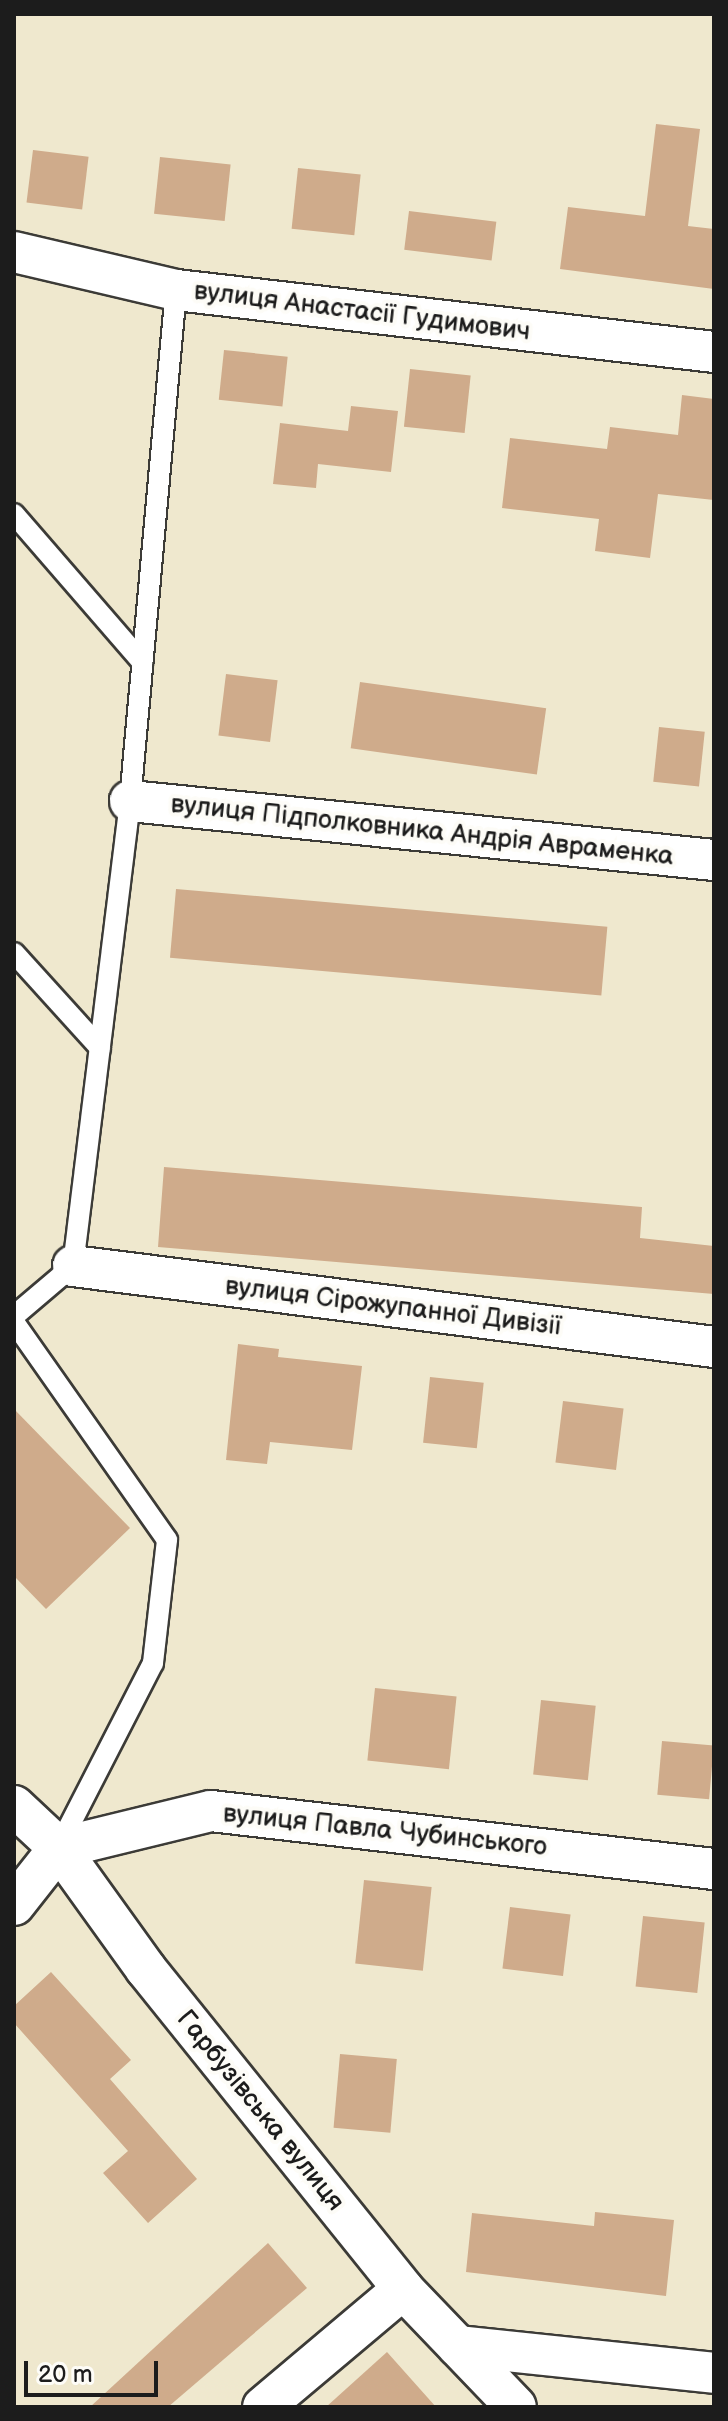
<!DOCTYPE html>
<html>
<head>
<meta charset="utf-8">
<style>
  body { margin:0 }
  #map { position:relative; width:728px; height:2421px; overflow:hidden; background:#efe8ce; font-family:"Balsamiq Sans",sans-serif }
  div>[style] { position:absolute }
  .building>* { inset:0; background:#cfab8b; transform-origin:0 0 }
  .roads { filter:drop-shadow(2px 0 #3c3b37) drop-shadow(-2px 0 #3c3b37) drop-shadow(0 2px #3c3b37) drop-shadow(0 -2px #3c3b37) }
  .service>* { height:20px; margin:-10px; padding:0 10px; transform-origin:10px; border-radius:10px; background:#fff }
  .minor>* { height:40px; margin:-20px; padding:0 20px; transform-origin:20px; border-radius:20px; background:#fff }
  span { translate:-50% -50%; white-space:nowrap; text-align:center; line-height:1.15; -webkit-text-stroke:8px #fdfcf7; paint-order:stroke }
  .street-label { font-size:26px; color:#1c1c1c }
  .frame { position:absolute; inset:0; border:16px solid #1c1c1c; pointer-events:none }
  .scale { position:absolute; left:24px; top:2361px; width:134px; height:36px; box-sizing:border-box; border:4px solid #1c1c1c; border-top:0; padding-left:10px; font-size:24px; line-height:28px; white-space:nowrap; color:#1c1c1c; -webkit-text-stroke:6px #fdfcf7; paint-order:stroke }
</style>
</head>
<body>
<div id="map">
  <div class="building">
    <i style="clip-path:polygon(656px 124px,700px 129px,688px 226px,714px 229px,714px 289px,560px 269px,568px 207px,645px 216px)"></i>
    <i style="left:33px;top:150px;width:56px;height:53px;rotate:7deg"></i>
    <i style="left:160px;top:157px;width:71px;height:57px;rotate:6deg"></i>
    <i style="left:298px;top:168px;width:63px;height:61px;rotate:6deg"></i>
    <i style="left:409px;top:211px;width:88px;height:39px;rotate:7deg"></i>
    <i style="left:224px;top:350px;width:64px;height:50px;rotate:6deg"></i>
    <i style="left:410px;top:369px;width:61px;height:58px;rotate:6deg"></i>
    <i style="clip-path:polygon(682px 395px,714px 399px,714px 500px,658px 494px,650px 558px,595px 551px,599px 519px,502px 508px,510px 438px,607px 449px,610px 427px,678px 435px)"></i>
    <i style="clip-path:polygon(351px 406px,398px 411px,391px 472px,318px 464px,316px 488px,273px 484px,280px 423px,348px 431px)"></i>
    <i style="left:226px;top:674px;width:52px;height:62px;rotate:7deg"></i>
    <i style="left:360px;top:682px;width:188px;height:67px;rotate:8deg"></i>
    <i style="left:659px;top:727px;width:46px;height:55px;rotate:6deg"></i>
    <i style="left:176px;top:889px;width:433px;height:69px;rotate:5deg"></i>
    <i style="clip-path:polygon(164px 1167px,642px 1207px,640px 1238px,714px 1246px,714px 1294px,158px 1247px)"></i>
    <i style="clip-path:polygon(238px 1344px,279px 1349px,278px 1357px,362px 1366px,352px 1450px,270px 1442px,267px 1464px,226px 1460px)"></i>
    <i style="left:430px;top:1377px;width:54px;height:66px;rotate:6deg"></i>
    <i style="left:563px;top:1401px;width:61px;height:62px;rotate:7deg"></i>
    <i style="clip-path:polygon(14px 1409px,130px 1528px,46px 1609px,14px 1576px)"></i>
    <i style="left:375px;top:1688px;width:82px;height:73px;rotate:6deg"></i>
    <i style="left:541px;top:1700px;width:55px;height:75px;rotate:6deg"></i>
    <i style="left:662px;top:1741px;width:52px;height:54px;rotate:5deg"></i>
    <i style="left:364px;top:1880px;width:68px;height:84px;rotate:6deg"></i>
    <i style="left:510px;top:1907px;width:61px;height:62px;rotate:7deg"></i>
    <i style="left:643px;top:1916px;width:62px;height:71px;rotate:6deg"></i>
    <i style="clip-path:polygon(51px 1972px,131px 2060px,110px 2079px,197px 2179px,148px 2223px,103px 2173px,128px 2151px,14px 2023px,14px 2006px)"></i>
    <i style="left:340px;top:2054px;width:57px;height:74px;rotate:5deg"></i>
    <i style="clip-path:polygon(595px 2212px,674px 2220px,666px 2296px,466px 2272px,472px 2213px,594px 2226px)"></i>
    <i style="clip-path:polygon(268px 2243px,307px 2288px,168px 2407px,90px 2407px)"></i>
    <i style="clip-path:polygon(387px 2352px,436px 2407px,326px 2407px)"></i>
  </div>
  <div class="roads">
    <div class="service">
      <i style="left:14px;top:514px;width:196px;rotate:49.1deg"></i>
      <i style="left:14px;top:953px;width:128px;rotate:47.8deg"></i>
      <i style="left:14px;top:1316px;width:77px;rotate:-40.3deg"></i>
      <i style="left:73px;top:1266px;width:468px;rotate:-83deg"></i>
      <i style="left:130px;top:801px;width:513px;rotate:-84.86deg"></i>
      <i style="left:14px;top:1322px;width:266px;rotate:54.9deg"></i>
      <i style="left:167px;top:1540px;width:124px;rotate:96.5deg"></i>
      <i style="left:153px;top:1663px;width:206px;rotate:117.2deg"></i>
    </div>
    <div class="minor">
      <i style="left:14px;top:252px;width:166px;rotate:13.2deg"></i>
      <i style="left:176px;top:290px;width:542px;rotate:6.57deg"></i>
      <i style="left:130px;top:801px;width:587px;rotate:5.77deg"></i>
      <i style="left:73px;top:1266px;width:646px;rotate:7.2deg"></i>
      <i style="left:14px;top:1806px;width:62px;rotate:43deg"></i>
      <i style="left:59px;top:1848px;width:149px;rotate:54.3deg"></i>
      <i style="left:146px;top:1969px;width:410px;rotate:51.2deg"></i>
      <i style="left:403px;top:2289px;width:163px;rotate:46.2deg"></i>
      <i style="left:14px;top:1905px;width:73px;rotate:-51.7deg"></i>
      <i style="left:59px;top:1848px;width:156px;rotate:-13.7deg"></i>
      <i style="left:211px;top:1811px;width:506px;rotate:6.58deg"></i>
      <i style="left:458px;top:2346px;width:257px;rotate:6deg"></i>
      <i style="left:263px;top:2407px;width:183px;rotate:-40.1deg"></i>
    </div>
  </div>
  <div class="street-label">
    <span style="left:362px;top:312px;rotate:7deg">вулиця Анастасії Гудимович</span>
    <span style="left:422px;top:831px;rotate:6deg">вулиця Підполковника Андрія Авраменка</span>
    <span style="left:393px;top:1307px;rotate:7deg">вулиця Сірожупанної Дивізії</span>
    <span style="left:385px;top:1831px;rotate:6deg">вулиця Павла Чубинського</span>
    <span style="left:260px;top:2111px;rotate:51deg">Гарбузівська вулиця</span>
  </div>
  <div class="frame"></div>
  <div class="scale">20 m</div>
</div>
</body>
</html>
